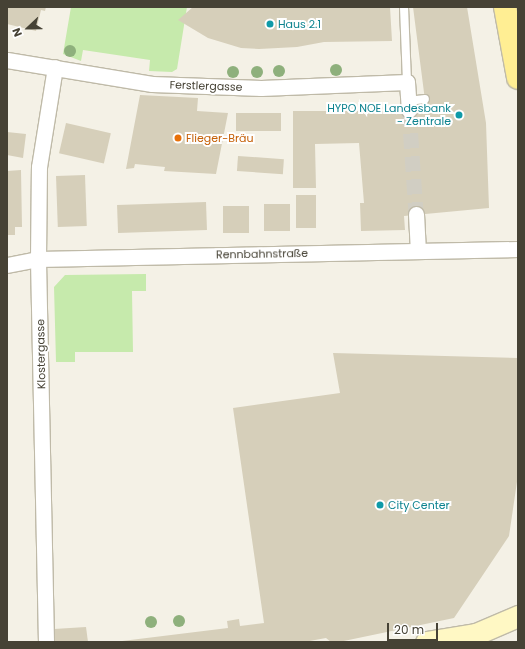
<!DOCTYPE html>
<html>
<head>
<meta charset="utf-8">
<style>
  body { margin:0 }
  #map { position:relative; width:525px; height:649px; overflow:hidden; background:#f4f1e6; font-family:Poppins,sans-serif }
  div>[style] { position:absolute }
  .green>* { inset:0; background:#c6eaac }
  .building>* { inset:0; background:#d6cfba; transform-origin:0 0 }
  .street-tunnel>* { height:15px; margin-top:-7.5px; transform-origin:0; background:repeating-linear-gradient(90deg,#d1cec3 0 15px,transparent 0 23px) }
  .roads { filter:drop-shadow(1px 0 #bfbaa8) drop-shadow(-1px 0 #bfbaa8) drop-shadow(0 1px #bfbaa8) drop-shadow(0 -1px #bfbaa8) }
  .lane>* { height:8px; margin:-4px; padding:0 4px; transform-origin:4px; border-radius:4px; background:#fff }
  .street>* { height:15px; margin:-7.5px; padding:0 7.5px; transform-origin:7.5px; border-radius:7.5px; background:#fff }
  .secondary>* { height:21px; margin:-10.5px; padding:0 10.5px; transform-origin:10.5px; border-radius:10.5px; background:#fff8c4 }
  .primary>* { height:22px; margin:-11px; padding:0 11px; transform-origin:11px; border-radius:11px; background:#ffee93 }
  .trees>* { width:12px; height:12px; margin:-6px; border-radius:50%; background:#8eb07c }
  .dots>* { width:11px; height:11px; translate:-50% -50%; box-sizing:border-box; border:2px solid #fff; border-radius:50% }
  span { translate:-50% -50%; white-space:nowrap; text-align:center; line-height:1.15; -webkit-text-stroke:4px #fff; paint-order:stroke }
  .culture-label { font-size:11px; color:#0d838f }
  .left { translate:0 -50%; text-align:left }
  .right { translate:-100% -50%; text-align:right }
  .street-label { font-size:11px; color:#464235 }
  .food-label { font-size:11px; color:#c56008 }
  .frame { position:absolute; inset:0; border:8px solid #464235; pointer-events:none }
  .north { position:absolute; left:8px; top:8px; width:40px; height:40px; -webkit-text-stroke:3px #fff; paint-order:stroke; rotate:248deg; font-size:11px; font-weight:700; line-height:16px; text-align:center; color:#464235 }
  .north::after { content:''; display:block; margin:auto; width:14px; height:18px; background:#464235; clip-path:polygon(50% 0,100% 100%,50% 72%,0 100%) }
  .scale { position:absolute; left:387px; top:623px; width:51px; height:18px; box-sizing:border-box; border:2px solid #464235; border-top:0; padding-left:5px; font-size:12px; line-height:14px; white-space:nowrap; color:#464235; -webkit-text-stroke:3px #fff; paint-order:stroke }
</style>
</head>
<body>
<div id="map">
  <div class="green">
    <i style="clip-path:polygon(71px 7px,187px 7px,177px 69px,172px 72px,149px 71px,150px 60px,83px 50px,81px 61px,63px 54px)"></i>
    <i style="clip-path:polygon(146px 274px,146px 291px,132px 291px,133px 352px,75px 352px,75px 362px,56px 362px,54px 287px,65px 275px)"></i>
  </div>
  <div class="building">
    <i style="clip-path:polygon(7px 7px,46px 7px,45px 11px,41px 10px,36px 31px,7px 24px)"></i>
    <i style="clip-path:polygon(193px 7px,390px 7px,392px 41px,324px 42px,297px 47px,259px 49px,241px 48px,208px 38px,178px 20px)"></i>
    <i style="clip-path:polygon(413px 7px,467px 7px,486px 123px,489px 208px,404px 216px,405px 230px,361px 231px,360px 203px,364px 203px,359px 143px,315px 144px,316px 188px,293px 188px,293px 111px,398px 111px,426px 108px)"></i>
    <i style="clip-path:polygon(140px 95px,198px 98px,197px 111px,228px 113px,216px 174px,164px 171px,165px 167px,135px 164px,134px 168px,126px 169px)"></i>
    <i style="left:236px;top:113px;width:45px;height:18px"></i>
    <i style="left:66px;top:123px;width:46px;height:31px;rotate:13deg"></i>
    <i style="clip-path:polygon(7px 132px,26px 134px,23px 158px,7px 155px)"></i>
    <i style="left:238px;top:156px;width:46px;height:15px;rotate:4deg"></i>
    <i style="clip-path:polygon(21px 170px,22px 227px,15px 227px,15px 235px,7px 235px,7px 171px)"></i>
    <i style="left:85px;top:175px;width:51px;height:29px;rotate:88deg"></i>
    <i style="left:296px;top:195px;width:20px;height:33px"></i>
    <i style="left:206px;top:202px;width:28px;height:89px;rotate:88deg"></i>
    <i style="left:264px;top:204px;width:26px;height:27px"></i>
    <i style="left:249px;top:206px;width:27px;height:26px;rotate:90deg"></i>
    <i style="clip-path:polygon(333px 353px,518px 358px,518px 475px,509px 536px,454px 618px,339px 642px,331px 642px,326px 638px,304px 642px,114px 642px,228px 628px,227px 621px,239px 619px,240px 626px,264px 623px,233px 408px,340px 393px)"></i>
    <i style="clip-path:polygon(86px 627px,88px 642px,55px 642px,54px 629px)"></i>
  </div>
  <div class="street-tunnel">
    <i style="left:409px;top:110px;width:104px;rotate:86.1deg"></i>
  </div>
  <div class="roads">
    <div class="lane">
      <i style="left:404px;top:7px;width:75px;rotate:87.7deg"></i>
      <i style="left:408px;top:101px;width:17px;rotate:-7deg"></i>
    </div>
    <div class="street">
      <i style="left:7px;top:60px;width:147px;rotate:9.4deg"></i>
      <i style="left:152px;top:84px;width:109px;rotate:2.1deg"></i>
      <i style="left:261px;top:88px;width:146px;rotate:-2.4deg"></i>
      <i style="left:407px;top:82px;width:28px;rotate:86deg"></i>
      <i style="left:416px;top:214px;width:37px;rotate:87deg"></i>
      <i style="left:7px;top:265px;width:32px;rotate:-11deg"></i>
      <i style="left:38px;top:259px;width:480px;rotate:-1.2deg"></i>
      <i style="left:46px;top:642px;width:383px;rotate:-91.2deg"></i>
      <i style="left:38px;top:259px;width:92px;rotate:-89.4deg"></i>
      <i style="left:39px;top:167px;width:101px;rotate:-80.9deg"></i>
    </div>
    <div class="secondary">
      <i style="left:426px;top:642px;width:51px;rotate:-9.1deg"></i>
      <i style="left:476px;top:634px;width:46px;rotate:-23.2deg"></i>
    </div>
    <div class="primary">
      <i style="left:505px;top:7px;width:72px;rotate:79.6deg"></i>
    </div>
  </div>
  <div class="trees">
    <i style="left:70px;top:51px"></i>
    <i style="left:336px;top:70px"></i>
    <i style="left:279px;top:71px"></i>
    <i style="left:233px;top:72px"></i>
    <i style="left:257px;top:72px"></i>
    <i style="left:179px;top:621px"></i>
    <i style="left:151px;top:622px"></i>
  </div>
  <div class="dots">
    <i style="left:270px;top:24px;background:#0f9aa8"></i>
    <i style="left:459px;top:115px;background:#0f9aa8"></i>
    <i style="left:178px;top:138px;background:#e8710a"></i>
    <i style="left:380px;top:505px;background:#0f9aa8"></i>
  </div>
  <div class="culture-label">
    <span class="left" style="left:278px;top:24px">Haus 2.1</span>
    <span class="right" style="left:451px;top:115px">HYPO NOE Landesbank<br>- Zentrale</span>
    <span class="left" style="left:388px;top:505px">City Center</span>
  </div>
  <div class="street-label">
    <span style="left:206px;top:86px;rotate:2deg">Ferstlergasse</span>
    <span style="left:262px;top:254px;rotate:-1deg">Rennbahnstraße</span>
    <span style="left:41px;top:354px;rotate:-91deg">Klostergasse</span>
  </div>
  <div class="food-label">
    <span class="left" style="left:186px;top:138px">Flieger-Bräu</span>
  </div>
  <div class="frame"></div>
  <div class="north">N</div>
  <div class="scale">20 m</div>
</div>
</body>
</html>
